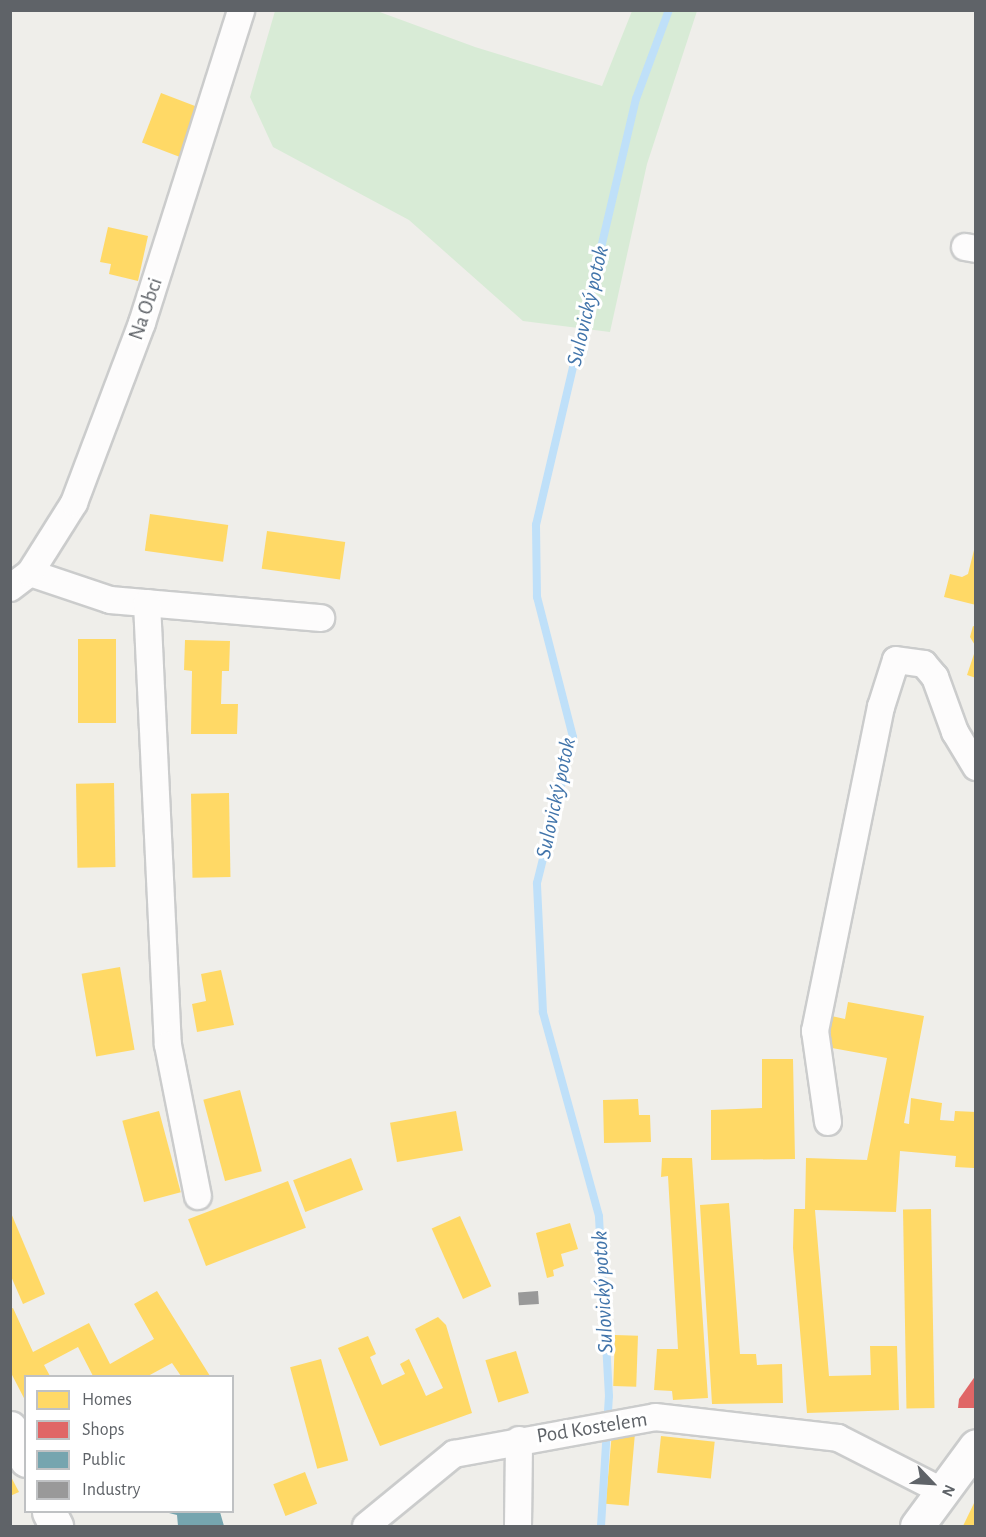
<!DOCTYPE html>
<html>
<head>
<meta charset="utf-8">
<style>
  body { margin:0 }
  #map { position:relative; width:986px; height:1537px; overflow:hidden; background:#efeeea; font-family:"Alegreya Sans",sans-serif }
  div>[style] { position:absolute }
  .green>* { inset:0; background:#d8ebd6 }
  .homes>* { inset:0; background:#ffd966; transform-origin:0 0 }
  .shops>* { inset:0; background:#e06666 }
  .public>* { inset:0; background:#76a5af }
  .industry>* { inset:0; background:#999; transform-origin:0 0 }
  .stream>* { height:8px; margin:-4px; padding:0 4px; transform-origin:4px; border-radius:4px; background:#bfe0f9 }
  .roads { filter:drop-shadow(2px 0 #cbcccc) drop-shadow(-2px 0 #cbcccc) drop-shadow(0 2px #cbcccc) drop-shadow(0 -2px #cbcccc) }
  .street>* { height:26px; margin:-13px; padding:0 13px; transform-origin:13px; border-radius:13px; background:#fdfcfc }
  .secondary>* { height:33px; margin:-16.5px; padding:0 16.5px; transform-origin:16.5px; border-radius:16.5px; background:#fdfcfc }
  span { translate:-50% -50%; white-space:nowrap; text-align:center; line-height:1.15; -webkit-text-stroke:6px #fff; paint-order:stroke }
  .street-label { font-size:21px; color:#5f6368 }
  .water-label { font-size:22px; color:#4174aa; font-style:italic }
  .frame { position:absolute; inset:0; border:12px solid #5f6368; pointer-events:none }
  .legend { position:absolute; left:24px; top:1375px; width:210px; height:138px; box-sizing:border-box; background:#fff; border:2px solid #bfc1c3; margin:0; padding:8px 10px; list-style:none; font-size:18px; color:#5f6368 }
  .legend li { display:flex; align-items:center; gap:12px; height:30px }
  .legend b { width:30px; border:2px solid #bfc1c3 }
  .north { position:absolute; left:902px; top:1453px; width:60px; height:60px; -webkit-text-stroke:4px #fff; paint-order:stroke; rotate:115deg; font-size:16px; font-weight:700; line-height:24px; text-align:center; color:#5f6368 }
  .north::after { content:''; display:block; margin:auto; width:21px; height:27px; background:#5f6368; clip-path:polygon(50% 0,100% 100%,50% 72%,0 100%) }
</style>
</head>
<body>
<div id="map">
  <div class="green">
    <i style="clip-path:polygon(275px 11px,377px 11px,475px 47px,602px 86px,632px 11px,697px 11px,647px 164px,610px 332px,523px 321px,409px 220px,273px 147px,250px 97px)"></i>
  </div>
  <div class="homes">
    <i style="left:161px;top:93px;width:42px;height:53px;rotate:21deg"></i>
    <i style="clip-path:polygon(108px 227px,148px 236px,138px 281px,109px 274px,111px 264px,100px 262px)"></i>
    <i style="left:150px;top:514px;width:79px;height:37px;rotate:8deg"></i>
    <i style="left:267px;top:531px;width:79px;height:38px;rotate:8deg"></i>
    <i style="clip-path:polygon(975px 546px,976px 605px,944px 597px,950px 574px,962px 577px,968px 574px)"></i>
    <i style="clip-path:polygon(973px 626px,976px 627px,976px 647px,970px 637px)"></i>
    <i style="left:78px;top:639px;width:38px;height:84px"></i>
    <i style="clip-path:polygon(185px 640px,230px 641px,229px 671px,222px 671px,221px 704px,238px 704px,237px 734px,191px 734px,192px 671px,184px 670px)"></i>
    <i style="clip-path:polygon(975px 651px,976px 651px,976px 678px,967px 675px)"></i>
    <i style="left:114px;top:783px;width:84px;height:38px;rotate:89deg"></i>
    <i style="left:229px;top:793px;width:84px;height:38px;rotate:89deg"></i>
    <i style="left:120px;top:967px;width:84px;height:39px;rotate:80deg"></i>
    <i style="clip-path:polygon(221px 970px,234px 1025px,197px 1032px,192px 1004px,206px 1001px,201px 974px)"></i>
    <i style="clip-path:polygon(848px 1002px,924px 1016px,904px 1123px,909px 1124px,911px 1098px,942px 1103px,940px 1120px,954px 1121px,955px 1111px,976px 1112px,974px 1168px,955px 1167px,956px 1156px,900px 1151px,896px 1212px,815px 1210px,829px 1376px,871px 1375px,870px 1346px,897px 1346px,899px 1410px,807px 1413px,793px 1248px,794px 1209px,805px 1209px,806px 1158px,867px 1160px,887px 1058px,821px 1046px,827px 1015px,845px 1019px)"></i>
    <i style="clip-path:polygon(762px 1059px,793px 1059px,795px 1159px,711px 1160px,711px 1110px,762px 1108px)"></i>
    <i style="left:240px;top:1090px;width:84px;height:38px;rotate:75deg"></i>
    <i style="clip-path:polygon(638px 1099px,639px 1115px,650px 1115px,651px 1142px,604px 1143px,603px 1100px)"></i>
    <i style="left:159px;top:1111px;width:84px;height:38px;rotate:75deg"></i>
    <i style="left:456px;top:1111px;width:40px;height:67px;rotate:80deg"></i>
    <i style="left:351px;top:1158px;width:34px;height:62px;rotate:69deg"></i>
    <i style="clip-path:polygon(662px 1158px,692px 1158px,708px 1398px,673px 1400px,672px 1391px,654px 1390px,657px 1349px,678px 1349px,668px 1176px,661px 1177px)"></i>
    <i style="left:288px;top:1181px;width:50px;height:107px;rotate:69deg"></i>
    <i style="clip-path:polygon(729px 1203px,740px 1354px,756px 1354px,757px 1365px,782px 1364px,783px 1403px,712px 1404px,700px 1205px)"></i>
    <i style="left:931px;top:1209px;width:199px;height:28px;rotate:89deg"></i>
    <i style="clip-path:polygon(11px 1213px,45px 1294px,23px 1304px,10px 1274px)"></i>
    <i style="left:460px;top:1216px;width:77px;height:31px;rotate:66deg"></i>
    <i style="clip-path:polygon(570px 1223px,578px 1249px,561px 1254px,564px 1266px,553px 1270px,554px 1276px,547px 1278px,536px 1233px)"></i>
    <i style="clip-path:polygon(157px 1291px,210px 1376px,181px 1376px,172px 1363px,148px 1376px,93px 1376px,78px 1347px,44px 1365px,50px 1376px,26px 1376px,26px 1402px,10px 1371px,10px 1309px,13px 1308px,33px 1352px,89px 1323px,110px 1364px,154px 1339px,134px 1304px)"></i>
    <i style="clip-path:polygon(438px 1317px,446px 1325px,472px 1413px,380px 1446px,338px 1348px,368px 1336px,376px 1354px,370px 1357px,382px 1385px,405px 1374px,400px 1364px,409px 1359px,426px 1396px,443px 1388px,415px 1329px)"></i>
    <i style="left:615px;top:1335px;width:23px;height:51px;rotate:2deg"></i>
    <i style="left:516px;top:1351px;width:44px;height:32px;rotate:73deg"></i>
    <i style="left:321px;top:1359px;width:105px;height:32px;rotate:75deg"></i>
    <i style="left:612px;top:1432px;width:23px;height:72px;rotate:5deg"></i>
    <i style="left:661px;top:1436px;width:54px;height:37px;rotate:6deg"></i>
    <i style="left:305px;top:1472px;width:34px;height:34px;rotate:69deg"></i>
    <i style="clip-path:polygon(10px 1475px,19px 1492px,10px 1496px)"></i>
    <i style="clip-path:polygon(976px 1499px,976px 1526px,963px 1526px)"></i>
  </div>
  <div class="shops">
    <i style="clip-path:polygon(976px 1375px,976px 1408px,958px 1408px,959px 1399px)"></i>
  </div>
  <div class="public">
    <i style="clip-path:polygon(165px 1512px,220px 1512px,224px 1526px,178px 1526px,177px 1515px)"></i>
  </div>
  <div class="industry">
    <i style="left:538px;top:1291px;width:13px;height:20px;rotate:86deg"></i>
  </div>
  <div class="stream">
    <i style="left:601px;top:1526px;width:130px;rotate:-86.5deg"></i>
    <i style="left:609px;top:1396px;width:180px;rotate:-93.2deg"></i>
    <i style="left:599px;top:1216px;width:212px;rotate:-105.4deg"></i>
    <i style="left:543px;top:1012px;width:129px;rotate:-92.7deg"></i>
    <i style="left:537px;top:883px;width:150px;rotate:-76.1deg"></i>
    <i style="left:573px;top:737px;width:145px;rotate:-104.4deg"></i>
    <i style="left:537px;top:597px;width:72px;rotate:-90.8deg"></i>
    <i style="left:536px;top:525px;width:438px;rotate:-76.8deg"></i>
    <i style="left:636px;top:99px;width:95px;rotate:-69.7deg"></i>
  </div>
  <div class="roads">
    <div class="street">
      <i style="left:965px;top:247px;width:11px;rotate:10deg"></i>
      <i style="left:30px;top:573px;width:84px;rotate:18.6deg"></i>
      <i style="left:110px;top:600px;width:212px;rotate:4.9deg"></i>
      <i style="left:10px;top:588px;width:25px;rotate:-37deg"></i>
      <i style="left:30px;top:573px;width:83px;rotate:-57.8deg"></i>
      <i style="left:74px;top:503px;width:192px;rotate:-69.3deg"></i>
      <i style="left:142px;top:323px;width:328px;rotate:-72.4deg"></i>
      <i style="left:147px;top:603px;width:442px;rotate:87.3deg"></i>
      <i style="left:168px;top:1045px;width:154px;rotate:78.8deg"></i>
      <i style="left:828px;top:1122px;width:92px;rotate:-98.1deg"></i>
      <i style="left:815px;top:1031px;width:331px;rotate:-78.5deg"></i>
      <i style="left:881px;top:707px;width:49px;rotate:-72.3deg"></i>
      <i style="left:896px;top:660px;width:28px;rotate:8deg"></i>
      <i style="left:924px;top:664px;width:17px;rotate:50deg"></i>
      <i style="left:935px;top:677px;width:59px;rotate:70deg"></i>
      <i style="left:955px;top:732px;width:41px;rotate:59deg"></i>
      <i style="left:366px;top:1526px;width:114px;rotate:-39.3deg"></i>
      <i style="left:454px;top:1454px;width:204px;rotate:-10.4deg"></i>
      <i style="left:655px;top:1417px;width:184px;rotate:6.5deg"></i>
      <i style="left:838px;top:1438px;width:114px;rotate:27deg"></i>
      <i style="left:518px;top:1526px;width:86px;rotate:-89.3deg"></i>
    </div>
    <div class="secondary">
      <i style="left:10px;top:1428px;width:36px;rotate:63deg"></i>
      <i style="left:49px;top:1512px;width:16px;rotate:63deg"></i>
      <i style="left:917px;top:1526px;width:99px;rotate:-53.6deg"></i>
    </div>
  </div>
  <div class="street-label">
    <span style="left:146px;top:309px;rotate:-71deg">Na Obci</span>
    <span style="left:592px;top:1428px;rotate:-9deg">Pod Kostelem</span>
  </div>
  <div class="water-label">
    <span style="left:588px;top:306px;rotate:-77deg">Sulovický potok</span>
    <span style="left:556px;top:798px;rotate:-78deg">Sulovický potok</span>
    <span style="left:603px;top:1292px;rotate:-93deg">Sulovický potok</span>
  </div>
  <div class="frame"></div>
  <ul class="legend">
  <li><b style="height:16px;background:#ffd966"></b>Homes</li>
  <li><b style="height:16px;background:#e06666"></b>Shops</li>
  <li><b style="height:16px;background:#76a5af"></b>Public</li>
  <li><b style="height:16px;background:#999"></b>Industry</li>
  </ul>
  <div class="north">N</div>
</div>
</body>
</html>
